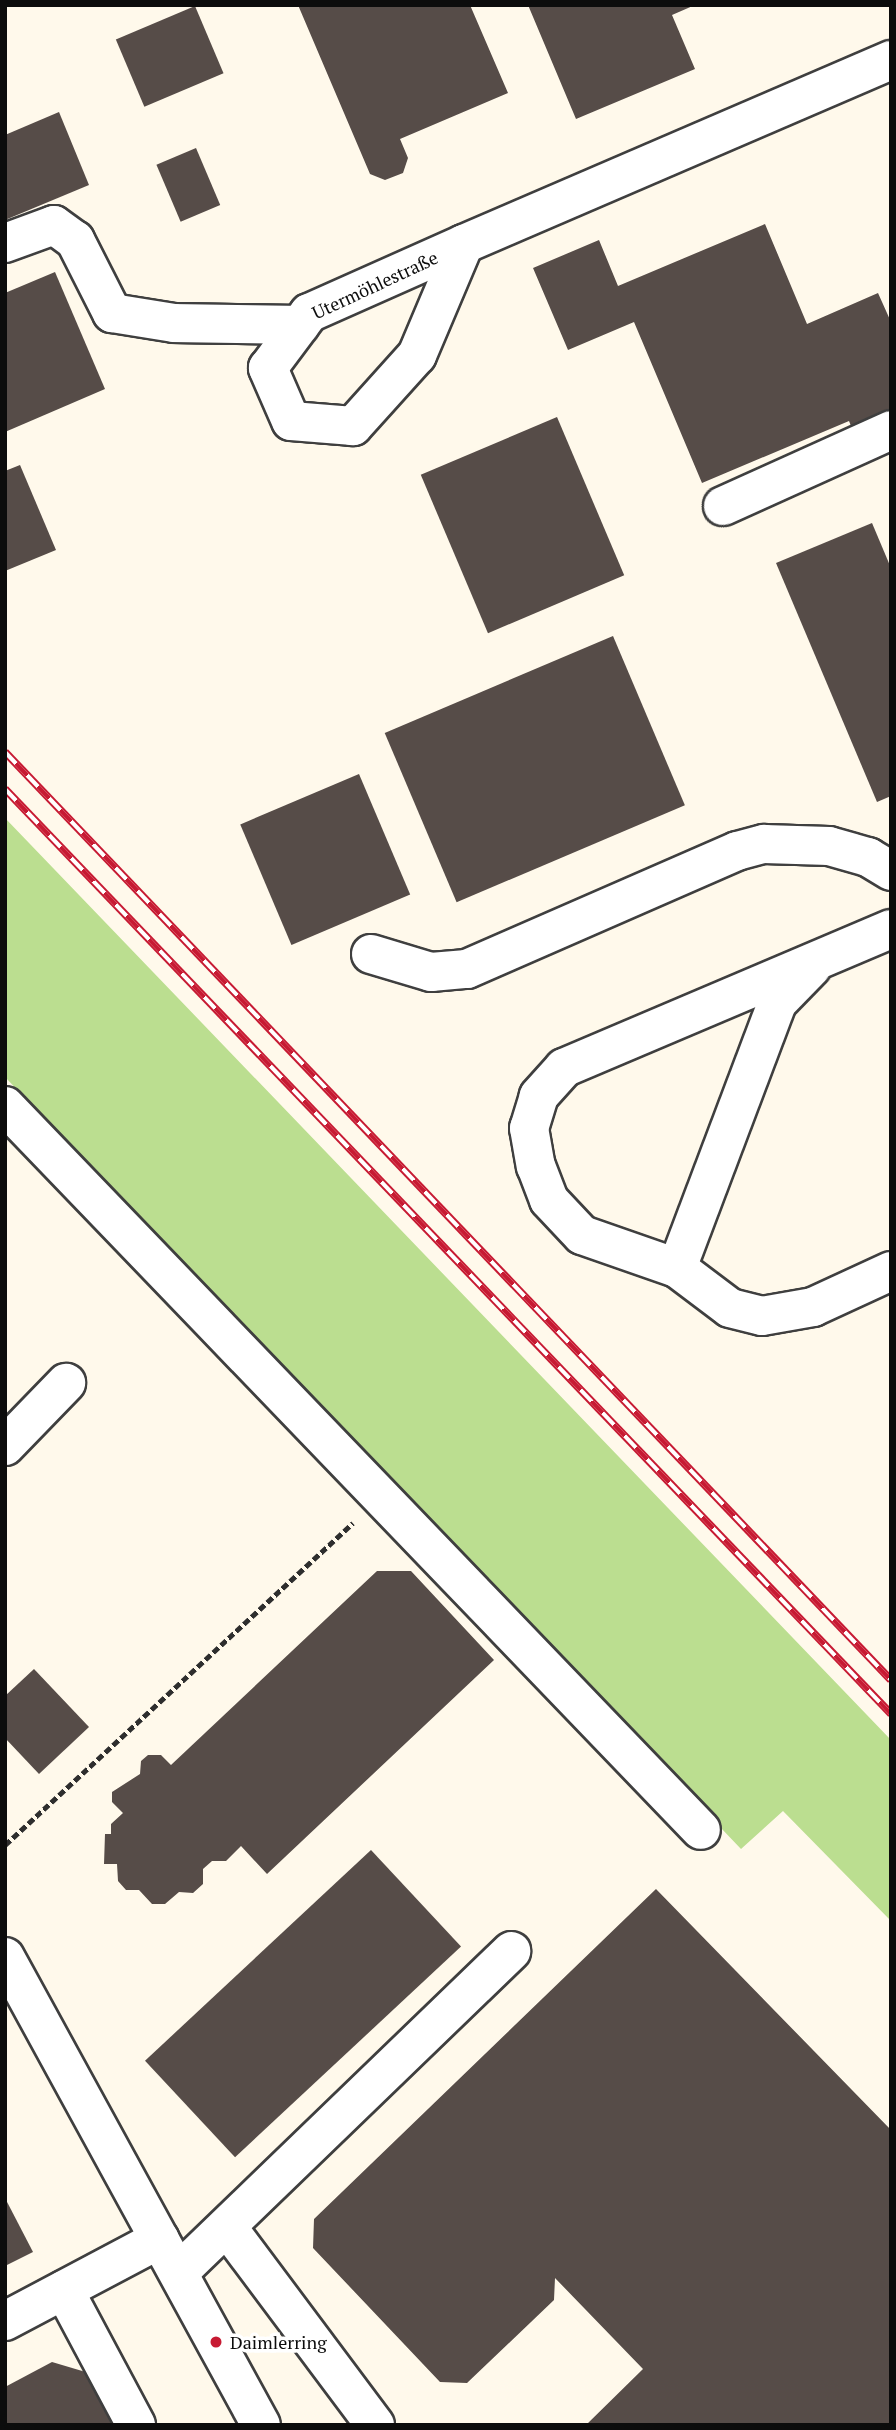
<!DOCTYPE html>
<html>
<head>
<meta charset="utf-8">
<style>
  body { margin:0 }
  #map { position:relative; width:896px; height:2430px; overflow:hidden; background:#fff9eb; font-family:"PT Serif",serif }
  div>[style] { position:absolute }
  .forest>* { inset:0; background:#bbde90 }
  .building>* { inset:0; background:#564c48; transform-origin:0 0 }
  .path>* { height:4.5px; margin-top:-2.25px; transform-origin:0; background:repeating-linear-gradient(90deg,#2e2e2e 0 7px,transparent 0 10.5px) }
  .roads { filter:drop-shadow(2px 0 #3f3f3f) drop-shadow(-2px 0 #3f3f3f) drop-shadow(0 2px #3f3f3f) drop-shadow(0 -2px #3f3f3f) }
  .minor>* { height:38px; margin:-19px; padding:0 19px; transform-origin:19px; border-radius:19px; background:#fff }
  .rail>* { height:8px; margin-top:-4px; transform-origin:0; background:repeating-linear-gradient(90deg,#fff 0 16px,#c71a33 0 32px); box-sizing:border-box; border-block:2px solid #c71a33 }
  .dots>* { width:19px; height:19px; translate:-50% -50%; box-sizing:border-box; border:4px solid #fff; border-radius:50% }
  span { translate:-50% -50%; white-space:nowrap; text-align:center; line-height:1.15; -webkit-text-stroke:7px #fff; paint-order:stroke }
  .street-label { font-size:18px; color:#0c0c0c }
  .poi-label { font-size:18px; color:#0c0c0c }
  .left { translate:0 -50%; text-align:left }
  .frame { position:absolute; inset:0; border:7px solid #0c0c0c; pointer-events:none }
</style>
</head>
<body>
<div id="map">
  <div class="forest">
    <i style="clip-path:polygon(5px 818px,891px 1740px,891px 1921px,783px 1811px,741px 1849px,5px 1077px)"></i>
  </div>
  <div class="building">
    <i style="clip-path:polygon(298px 5px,470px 5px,508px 93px,400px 139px,408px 158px,403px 173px,385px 180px,370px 174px)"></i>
    <i style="clip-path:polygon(528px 5px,695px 5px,672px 15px,695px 69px,576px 119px)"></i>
    <i style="left:195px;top:6px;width:73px;height:86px;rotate:67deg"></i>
    <i style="clip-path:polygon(59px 112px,89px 185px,5px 220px,5px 135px)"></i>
    <i style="left:196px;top:148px;width:62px;height:43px;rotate:67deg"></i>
    <i style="clip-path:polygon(765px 224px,807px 324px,878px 293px,891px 322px,891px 420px,855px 436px,849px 421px,702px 483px,634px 322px,568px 350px,533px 268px,599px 240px,618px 286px)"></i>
    <i style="clip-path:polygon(55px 272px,105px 389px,5px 432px,5px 293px)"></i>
    <i style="left:557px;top:417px;width:172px;height:148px;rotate:67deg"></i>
    <i style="clip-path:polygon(20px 465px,56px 550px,5px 571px,5px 471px)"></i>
    <i style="clip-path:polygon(872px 523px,891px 568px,891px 796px,877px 802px,776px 563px)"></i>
    <i style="left:613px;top:636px;width:184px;height:248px;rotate:67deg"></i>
    <i style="left:359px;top:774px;width:131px;height:129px;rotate:67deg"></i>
    <i style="clip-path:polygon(377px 1571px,411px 1571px,494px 1660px,267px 1874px,241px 1846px,226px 1861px,212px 1861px,203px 1869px,203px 1884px,193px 1893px,179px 1892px,165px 1904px,152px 1904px,139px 1890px,126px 1890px,118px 1881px,117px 1864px,104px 1864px,105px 1834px,111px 1834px,111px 1824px,123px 1813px,112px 1802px,112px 1792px,140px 1774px,141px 1761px,148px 1755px,161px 1755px,171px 1765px)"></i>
    <i style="clip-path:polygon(34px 1669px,89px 1727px,39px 1774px,5px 1738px,5px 1696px)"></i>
    <i style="left:371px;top:1850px;width:132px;height:309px;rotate:47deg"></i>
    <i style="clip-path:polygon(656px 1889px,891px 2130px,891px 2425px,586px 2425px,643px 2369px,555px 2278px,554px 2300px,467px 2383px,440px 2382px,313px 2248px,314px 2219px)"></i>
    <i style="clip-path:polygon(5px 2198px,33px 2252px,5px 2266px)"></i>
    <i style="clip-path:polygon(52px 2362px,99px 2376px,125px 2425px,5px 2425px,5px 2387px)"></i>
  </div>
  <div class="path">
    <i style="left:5px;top:1845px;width:474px;rotate:-42.8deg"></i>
  </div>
  <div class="roads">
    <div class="minor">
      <i style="left:5px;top:243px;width:52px;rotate:-20.2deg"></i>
      <i style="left:54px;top:225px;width:26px;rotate:36deg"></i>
      <i style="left:75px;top:240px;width:82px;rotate:63.1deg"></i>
      <i style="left:112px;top:313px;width:63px;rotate:9.2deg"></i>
      <i style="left:174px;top:323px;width:126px;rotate:0.9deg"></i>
      <i style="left:464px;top:244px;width:121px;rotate:112.9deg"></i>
      <i style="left:417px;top:355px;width:96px;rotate:132deg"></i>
      <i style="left:353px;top:426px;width:62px;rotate:-175.4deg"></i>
      <i style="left:291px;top:421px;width:58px;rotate:-113.5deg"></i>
      <i style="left:268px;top:368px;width:69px;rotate:-53.3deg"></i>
      <i style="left:309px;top:313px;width:170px;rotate:-24deg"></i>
      <i style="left:464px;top:244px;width:465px;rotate:-23.3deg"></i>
      <i style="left:723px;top:506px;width:184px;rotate:-24.3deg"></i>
      <i style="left:891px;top:929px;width:355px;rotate:157deg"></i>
      <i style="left:564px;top:1068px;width:38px;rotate:132deg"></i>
      <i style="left:539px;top:1096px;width:34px;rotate:107deg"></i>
      <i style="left:529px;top:1128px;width:39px;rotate:80deg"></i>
      <i style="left:536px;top:1166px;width:36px;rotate:69deg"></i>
      <i style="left:549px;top:1200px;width:48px;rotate:46.7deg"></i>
      <i style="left:582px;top:1235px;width:101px;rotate:19.2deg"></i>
      <i style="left:677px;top:1268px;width:66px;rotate:37deg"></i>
      <i style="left:730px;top:1308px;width:33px;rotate:14deg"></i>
      <i style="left:762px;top:1316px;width:52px;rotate:-10deg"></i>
      <i style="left:813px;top:1307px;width:86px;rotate:-24.8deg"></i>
      <i style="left:371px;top:954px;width:63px;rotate:16.7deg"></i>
      <i style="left:431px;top:972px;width:36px;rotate:-5deg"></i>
      <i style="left:467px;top:969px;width:295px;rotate:-23.6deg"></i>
      <i style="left:737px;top:851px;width:28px;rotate:-15deg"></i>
      <i style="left:764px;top:844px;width:65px;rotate:1.8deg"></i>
      <i style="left:829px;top:846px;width:41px;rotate:15.8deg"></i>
      <i style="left:868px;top:857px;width:27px;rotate:31deg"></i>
      <i style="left:5px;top:1106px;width:1004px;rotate:46.13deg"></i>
      <i style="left:677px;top:1268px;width:283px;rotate:-69.3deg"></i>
      <i style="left:777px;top:1003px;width:50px;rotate:-45.8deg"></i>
      <i style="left:5px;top:1446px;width:88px;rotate:-45.9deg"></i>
      <i style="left:5px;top:1957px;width:533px;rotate:61.32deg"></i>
      <i style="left:227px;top:2227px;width:247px;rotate:53.2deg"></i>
      <i style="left:179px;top:2272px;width:462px;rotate:-44deg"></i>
      <i style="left:64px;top:2290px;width:153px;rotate:61.9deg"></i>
      <i style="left:5px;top:2321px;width:175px;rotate:-27.9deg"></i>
    </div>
  </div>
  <div class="rail">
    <i style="left:5px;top:752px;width:1283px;rotate:46.33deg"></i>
    <i style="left:5px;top:789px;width:1281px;rotate:46.23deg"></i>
  </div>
  <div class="dots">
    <i style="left:216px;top:2342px;background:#c71a33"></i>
  </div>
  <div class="street-label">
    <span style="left:375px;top:285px;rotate:-25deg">Utermöhlestraße</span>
  </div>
  <div class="poi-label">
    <span class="left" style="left:230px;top:2342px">Daimlerring</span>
  </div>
  <div class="frame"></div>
</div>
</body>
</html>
